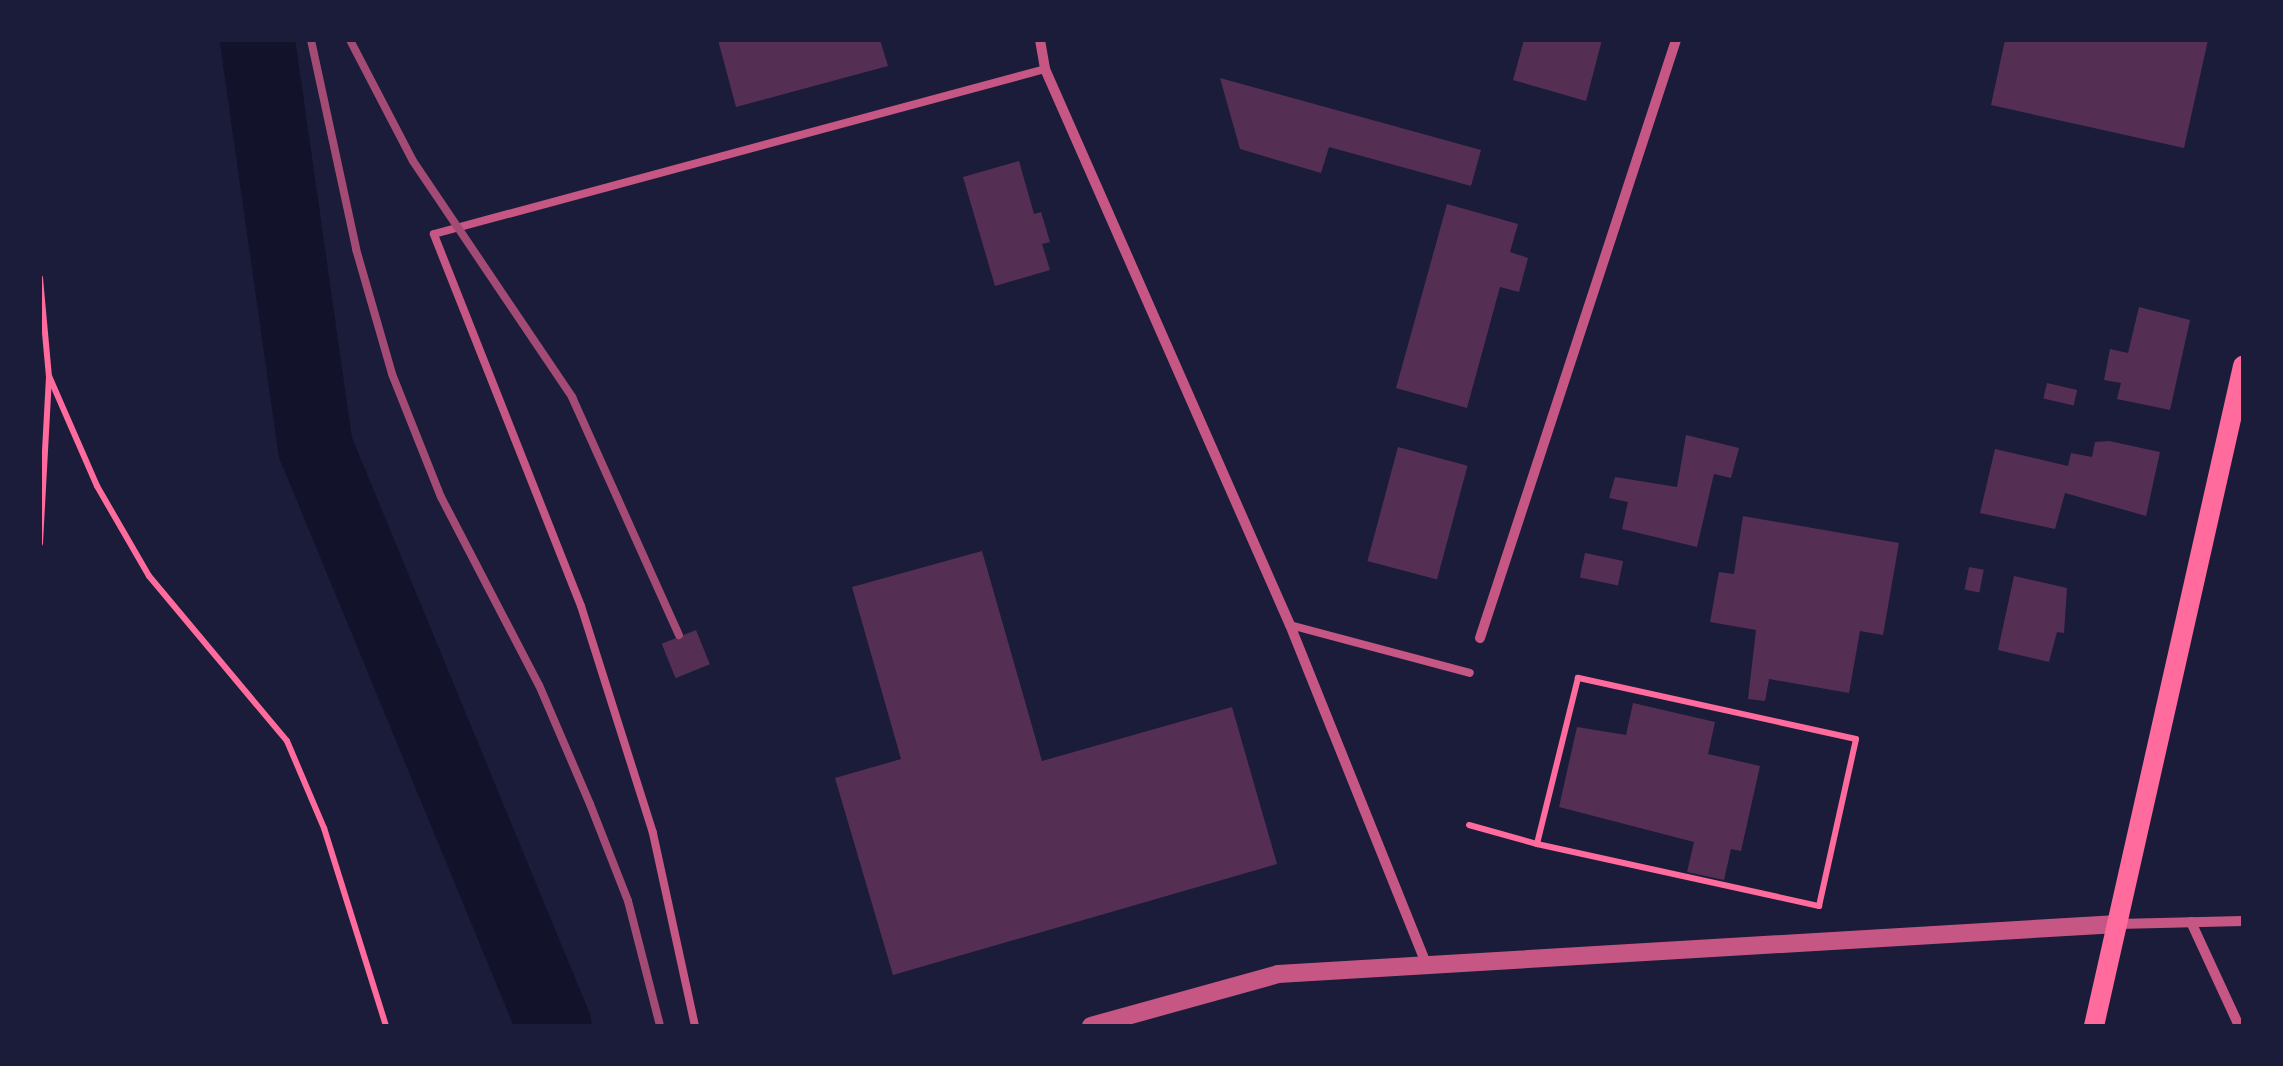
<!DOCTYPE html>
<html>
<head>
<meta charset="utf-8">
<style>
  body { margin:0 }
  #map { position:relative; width:2283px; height:1066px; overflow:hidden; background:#1b1b3a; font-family:Signika,sans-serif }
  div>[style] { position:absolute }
  .river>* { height:75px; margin:-37.5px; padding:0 37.5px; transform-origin:37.5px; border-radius:37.5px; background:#12122b }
  .building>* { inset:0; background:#542f53; transform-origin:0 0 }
  .path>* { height:6px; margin:-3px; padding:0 3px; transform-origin:3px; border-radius:3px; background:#ff6b9d }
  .service>* { height:8px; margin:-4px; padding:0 4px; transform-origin:4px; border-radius:4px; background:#c65784 }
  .minor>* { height:10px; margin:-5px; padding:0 5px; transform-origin:5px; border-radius:5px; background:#c65784 }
  .tertiary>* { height:18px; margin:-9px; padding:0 9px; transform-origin:9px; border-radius:9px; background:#c65784 }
  .secondary>* { height:20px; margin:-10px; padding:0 10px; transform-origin:10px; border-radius:10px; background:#ff6b9d }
  .rail>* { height:8px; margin:-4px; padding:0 4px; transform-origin:4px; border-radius:4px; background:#a44b75 }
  span { translate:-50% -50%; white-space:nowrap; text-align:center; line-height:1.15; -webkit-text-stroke:8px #1b1b3a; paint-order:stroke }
  .frame { position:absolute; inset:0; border:42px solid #1b1b3a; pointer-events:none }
</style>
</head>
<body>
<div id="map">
  <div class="river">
    <i style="left:257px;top:40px;width:411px;rotate:81.9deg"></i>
    <i style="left:315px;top:447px;width:626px;rotate:67.57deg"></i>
  </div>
  <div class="building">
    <i style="clip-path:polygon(718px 40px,880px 40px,888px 66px,736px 107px)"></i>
    <i style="clip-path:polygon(1524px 40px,1602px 40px,1586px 101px,1513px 80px)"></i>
    <i style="clip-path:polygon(2005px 40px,2208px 40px,2184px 148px,1991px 105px)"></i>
    <i style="clip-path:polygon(1220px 78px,1481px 150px,1471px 186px,1329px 147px,1321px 173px,1240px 149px)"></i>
    <i style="clip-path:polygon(1019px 161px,1034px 214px,1041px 212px,1050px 242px,1042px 244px,1050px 270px,995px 286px,963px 177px)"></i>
    <i style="clip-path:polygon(1447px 204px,1518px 224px,1510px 252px,1528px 258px,1519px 292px,1500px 287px,1467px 408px,1396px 388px)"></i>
    <i style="clip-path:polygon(2139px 307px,2190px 320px,2170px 410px,2117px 399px,2121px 383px,2104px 380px,2110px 349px,2128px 353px)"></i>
    <i style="left:2047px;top:383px;width:31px;height:16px;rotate:13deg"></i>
    <i style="clip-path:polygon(1686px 435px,1739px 448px,1731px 478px,1714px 474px,1697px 547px,1622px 529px,1628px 502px,1609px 498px,1615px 477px,1677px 487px)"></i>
    <i style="clip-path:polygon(2109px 441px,2160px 452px,2146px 516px,2065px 493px,2055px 529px,1980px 513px,1995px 449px,2068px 466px,2071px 453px,2092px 457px,2095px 442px)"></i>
    <i style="left:1398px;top:447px;width:72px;height:118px;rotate:15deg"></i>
    <i style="clip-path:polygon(1743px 516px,1899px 543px,1883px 635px,1860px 631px,1849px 693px,1769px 679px,1765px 701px,1748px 699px,1756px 630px,1710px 622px,1719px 572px,1734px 574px)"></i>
    <i style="clip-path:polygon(982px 551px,1042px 761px,1232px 707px,1277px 864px,893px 975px,835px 778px,901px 759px,852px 587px)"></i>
    <i style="left:1585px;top:553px;width:39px;height:25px;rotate:12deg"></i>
    <i style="left:1969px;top:567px;width:15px;height:23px;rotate:11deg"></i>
    <i style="clip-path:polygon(2014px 576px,2067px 588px,2064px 633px,2057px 632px,2049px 662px,1998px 650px)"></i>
    <i style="left:696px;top:630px;width:37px;height:37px;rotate:68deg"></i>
    <i style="clip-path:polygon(1633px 703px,1715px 722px,1708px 754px,1760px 766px,1741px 851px,1731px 849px,1724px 880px,1687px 872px,1694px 842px,1559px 807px,1577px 727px,1626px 735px)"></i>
  </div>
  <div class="path">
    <i style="left:40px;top:278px;width:98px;rotate:84.8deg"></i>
    <i style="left:49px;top:376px;width:120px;rotate:66.4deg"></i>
    <i style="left:97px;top:486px;width:104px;rotate:60deg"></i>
    <i style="left:149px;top:576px;width:215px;rotate:50.1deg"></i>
    <i style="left:287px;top:741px;width:95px;rotate:67deg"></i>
    <i style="left:324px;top:828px;width:207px;rotate:72.6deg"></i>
    <i style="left:40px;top:543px;width:166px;rotate:-86.9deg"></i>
    <i style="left:1469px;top:825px;width:71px;rotate:15.6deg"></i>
    <i style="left:1537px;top:844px;width:289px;rotate:12.4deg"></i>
    <i style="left:1819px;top:906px;width:171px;rotate:-77.5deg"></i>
    <i style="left:1856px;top:739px;width:285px;rotate:-167.6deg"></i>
    <i style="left:1578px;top:678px;width:171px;rotate:103.9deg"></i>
  </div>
  <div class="service">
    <i style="left:1290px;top:625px;width:186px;rotate:14.9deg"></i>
    <i style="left:695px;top:1026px;width:198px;rotate:-102.3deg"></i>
    <i style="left:653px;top:833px;width:238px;rotate:-107.6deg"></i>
    <i style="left:581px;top:606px;width:400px;rotate:-111.6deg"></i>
    <i style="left:434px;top:234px;width:633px;rotate:-15.11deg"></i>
  </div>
  <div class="minor">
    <i style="left:1040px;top:40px;width:29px;rotate:80deg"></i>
    <i style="left:1045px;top:69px;width:608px;rotate:66.22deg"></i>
    <i style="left:1290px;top:625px;width:362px;rotate:68.1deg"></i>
    <i style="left:1480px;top:638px;width:629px;rotate:-71.85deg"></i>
    <i style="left:2191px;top:922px;width:115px;rotate:65.2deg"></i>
    <i style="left:2118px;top:924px;width:125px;rotate:-1.4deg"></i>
  </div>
  <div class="tertiary">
    <i style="left:1091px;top:1026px;width:194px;rotate:-15.5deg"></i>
    <i style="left:1278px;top:974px;width:841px;rotate:-3.41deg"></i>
  </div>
  <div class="secondary">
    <i style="left:2094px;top:1026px;width:677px;rotate:-77.28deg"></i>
  </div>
  <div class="rail">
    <i style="left:311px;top:40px;width:214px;rotate:77.8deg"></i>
    <i style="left:356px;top:249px;width:130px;rotate:73.9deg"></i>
    <i style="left:392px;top:374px;width:132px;rotate:68.3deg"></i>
    <i style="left:441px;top:497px;width:212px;rotate:62.5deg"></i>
    <i style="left:539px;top:685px;width:129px;rotate:66.8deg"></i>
    <i style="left:590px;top:804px;width:104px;rotate:68.6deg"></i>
    <i style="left:628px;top:901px;width:129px;rotate:75.6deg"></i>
    <i style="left:350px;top:40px;width:136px;rotate:62.5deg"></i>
    <i style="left:413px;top:161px;width:285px;rotate:56deg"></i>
    <i style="left:572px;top:397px;width:261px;rotate:65.8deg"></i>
  </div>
  <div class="frame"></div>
</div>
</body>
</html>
